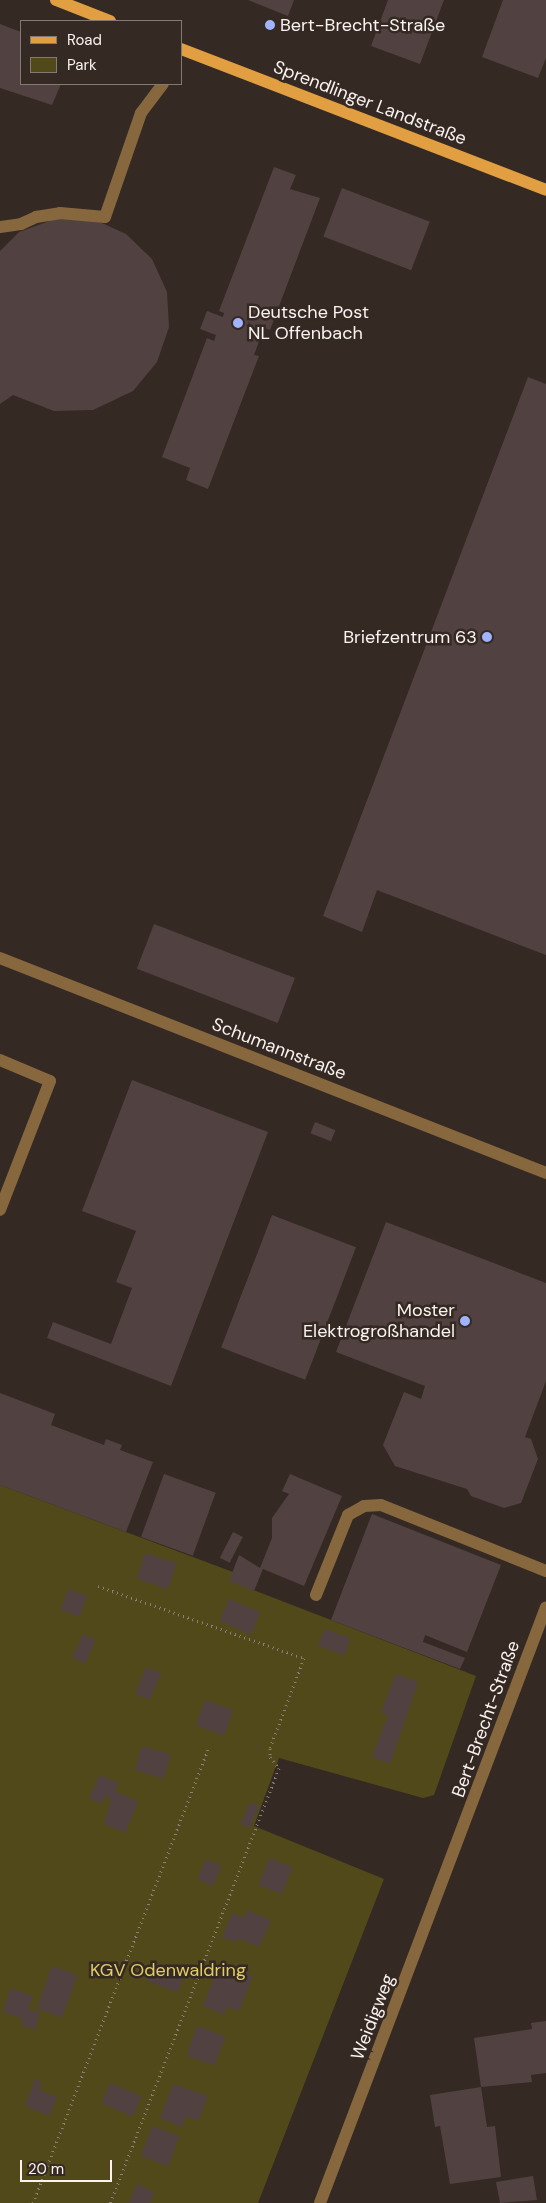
<!DOCTYPE html>
<html>
<head>
<meta charset="utf-8">
<style>
  body { margin:0 }
  #map { position:relative; width:546px; height:2203px; overflow:hidden; background:#352923; font-family:"DM Sans",sans-serif }
  div>[style] { position:absolute }
  .green>* { inset:0; background:#52491a }
  .building>* { inset:0; background:#514241; transform-origin:0 0 }
  .path>* { height:3px; margin-top:-1.5px; transform-origin:0; background:repeating-linear-gradient(90deg,#8a807b 0 1px,transparent 0 5px) }
  .minor>* { height:12px; margin:-6px; padding:0 6px; transform-origin:6px; border-radius:6px; background:#87673e }
  .major>* { height:12px; margin:-6px; padding:0 6px; transform-origin:6px; border-radius:6px; background:#e19f42 }
  .dots>* { width:14px; height:14px; translate:-50% -50%; box-sizing:border-box; border:2px solid #352923; border-radius:50% }
  span { translate:-50% -50%; white-space:nowrap; text-align:center; line-height:1.15; -webkit-text-stroke:5px #352923; paint-order:stroke }
  .poi-label { font-size:18px; color:#fbf3ef }
  .left { translate:0 -50%; text-align:left }
  .right { translate:-100% -50%; text-align:right }
  .street-label { font-size:18px; color:#fbf3ef }
  .park-label { font-size:18px; color:#e1cd66 }
  .legend { position:absolute; left:20px; top:20px; width:162px; height:65px; box-sizing:border-box; background:#352923; border:1px solid #847a75; margin:0; padding:6px 9px; list-style:none; font-size:15px; color:#fbf3ef }
  .legend li { display:flex; align-items:center; gap:10px; height:25px }
  .legend b { width:25px; border:1px solid #847a75 }
  .scale { position:absolute; left:20px; top:2160px; width:92px; height:22px; box-sizing:border-box; border:2px solid #fbf3ef; border-top:0; padding-left:6px; font-size:15px; line-height:18px; white-space:nowrap; color:#fbf3ef; -webkit-text-stroke:4px #352923; paint-order:stroke }
</style>
</head>
<body>
<div id="map">
  <div class="green">
    <i style="clip-path:polygon(0 1485px,233px 1572px,230px 1581px,476px 1676px,434px 1795px,423px 1798px,279px 1758px,254px 1826px,384px 1879px,258px 2203px,0 2203px)"></i>
  </div>
  <div class="building">
    <i style="clip-path:polygon(248px 0,294px 0,288px 16px)"></i>
    <i style="clip-path:polygon(388px 0,444px 0,420px 64px,371px 46px)"></i>
    <i style="clip-path:polygon(503px 0,546px 0,546px 58px,538px 78px,482px 57px)"></i>
    <i style="clip-path:polygon(0 24px,21px 32px,21px 84px,61px 84px,52px 105px,0 88px)"></i>
    <i style="clip-path:polygon(274px 167px,296px 175px,290px 189px,320px 198px,270px 330px,264px 328px,254px 355px,259px 356px,208px 489px,186px 480px,190px 468px,162px 457px,207px 338px,214px 341px,216px 335px,200px 329px,207px 311px,223px 317px,224px 313px,219px 311px)"></i>
    <i style="left:342px;top:188px;width:94px;height:52px;rotate:21deg"></i>
    <i style="clip-path:polygon(58px 218px,93px 219px,126px 234px,152px 259px,167px 292px,169px 327px,157px 362px,133px 391px,93px 410px,54px 411px,13px 395px,0 404px,0 251px,19px 232px)"></i>
    <i style="clip-path:polygon(528px 377px,546px 384px,546px 955px,377px 890px,362px 932px,323px 916px)"></i>
    <i style="left:154px;top:924px;width:151px;height:48px;rotate:21deg"></i>
    <i style="clip-path:polygon(132px 1080px,268px 1132px,171px 1386px,47px 1338px,53px 1322px,111px 1344px,132px 1288px,116px 1282px,136px 1231px,82px 1211px)"></i>
    <i style="left:315px;top:1122px;width:22px;height:12px;rotate:22deg"></i>
    <i style="left:272px;top:1215px;width:90px;height:142px;rotate:21deg"></i>
    <i style="clip-path:polygon(386px 1222px,546px 1283px,546px 1381px,525px 1437px,531px 1439px,538px 1459px,521px 1503px,504px 1508px,471px 1496px,467px 1489px,395px 1466px,383px 1445px,404px 1392px,421px 1399px,425px 1386px,336px 1352px)"></i>
    <i style="clip-path:polygon(0 1393px,55px 1414px,51px 1425px,104px 1445px,106px 1439px,122px 1445px,120px 1450px,153px 1462px,126px 1532px,0 1485px)"></i>
    <i style="left:164px;top:1474px;width:55px;height:67px;rotate:20deg"></i>
    <i style="clip-path:polygon(290px 1474px,342px 1496px,304px 1586px,263px 1569px,254px 1591px,229px 1581px,239px 1555px,260px 1568px,272px 1538px,272px 1518px,289px 1494px,282px 1491px)"></i>
    <i style="clip-path:polygon(372px 1514px,501px 1565px,467px 1652px,425px 1635px,423px 1642px,465px 1658px,460px 1669px,331px 1620px)"></i>
    <i style="left:233px;top:1532px;width:11px;height:29px;rotate:27deg"></i>
    <i style="left:145px;top:1553px;width:33px;height:27px;rotate:18deg"></i>
    <i style="left:68px;top:1589px;width:20px;height:22px;rotate:20deg"></i>
    <i style="left:229px;top:1599px;width:34px;height:24px;rotate:23deg"></i>
    <i style="left:324px;top:1629px;width:28px;height:18px;rotate:19deg"></i>
    <i style="left:83px;top:1634px;width:14px;height:26px;rotate:25deg"></i>
    <i style="left:146px;top:1667px;width:16px;height:29px;rotate:22deg"></i>
    <i style="clip-path:polygon(396px 1674px,418px 1682px,390px 1764px,372px 1757px,388px 1715px,381px 1712px)"></i>
    <i style="left:205px;top:1700px;width:30px;height:27px;rotate:20deg"></i>
    <i style="left:142px;top:1746px;width:30px;height:25px;rotate:17deg"></i>
    <i style="clip-path:polygon(100px 1775px,119px 1783px,115px 1791px,138px 1802px,125px 1833px,104px 1824px,111px 1799px,105px 1796px,101px 1804px,89px 1798px)"></i>
    <i style="left:250px;top:1802px;width:10px;height:24px;rotate:24deg"></i>
    <i style="left:269px;top:1858px;width:25px;height:29px;rotate:21deg"></i>
    <i style="left:206px;top:1859px;width:17px;height:22px;rotate:24deg"></i>
    <i style="clip-path:polygon(247px 1910px,271px 1920px,259px 1947px,238px 1938px,236px 1943px,222px 1937px,232px 1913px,244px 1918px)"></i>
    <i style="left:154px;top:1962px;width:33px;height:20px;rotate:21deg"></i>
    <i style="left:52px;top:1966px;width:27px;height:45px;rotate:20deg"></i>
    <i style="clip-path:polygon(230px 1967px,253px 1976px,239px 2011px,227px 2007px,224px 2015px,203px 2006px,216px 1972px,227px 1976px)"></i>
    <i style="clip-path:polygon(10px 1988px,33px 1996px,28px 2009px,40px 2013px,35px 2030px,21px 2025px,23px 2019px,3px 2012px)"></i>
    <i style="clip-path:polygon(546px 2021px,546px 2073px,531px 2075px,532px 2082px,481px 2087px,474px 2038px,532px 2029px,531px 2023px)"></i>
    <i style="left:197px;top:2026px;width:30px;height:31px;rotate:20deg"></i>
    <i style="clip-path:polygon(35px 2079px,42px 2082px,39px 2090px,57px 2097px,49px 2116px,25px 2106px)"></i>
    <i style="left:110px;top:2083px;width:34px;height:22px;rotate:23deg"></i>
    <i style="clip-path:polygon(173px 2084px,208px 2096px,198px 2121px,186px 2116px,182px 2127px,160px 2118px)"></i>
    <i style="clip-path:polygon(481px 2087px,487px 2127px,495px 2126px,501px 2177px,450px 2184px,440px 2126px,435px 2127px,430px 2095px)"></i>
    <i style="left:152px;top:2126px;width:29px;height:32px;rotate:20deg"></i>
    <i style="clip-path:polygon(533px 2176px,537px 2200px,500px 2203px,496px 2182px)"></i>
    <i style="clip-path:polygon(137px 2184px,154px 2192px,150px 2203px,129px 2203px)"></i>
  </div>
  <div class="path">
    <i style="left:98px;top:1586px;width:218px;rotate:19.3deg"></i>
    <i style="left:304px;top:1658px;width:96px;rotate:110.7deg"></i>
    <i style="left:270px;top:1748px;width:9px;rotate:90deg"></i>
    <i style="left:270px;top:1757px;width:14px;rotate:51deg"></i>
    <i style="left:279px;top:1768px;width:467px;rotate:111.2deg"></i>
    <i style="left:33px;top:2203px;width:486px;rotate:-68.9deg"></i>
  </div>
  <div class="minor">
    <i style="left:0;top:227px;width:21px;rotate:-8deg"></i>
    <i style="left:21px;top:224px;width:17px;rotate:-25deg"></i>
    <i style="left:36px;top:217px;width:24px;rotate:-9deg"></i>
    <i style="left:60px;top:213px;width:45px;rotate:5.1deg"></i>
    <i style="left:105px;top:217px;width:110px;rotate:-70.9deg"></i>
    <i style="left:141px;top:113px;width:36px;rotate:-53deg"></i>
    <i style="left:0;top:958px;width:587px;rotate:21.49deg"></i>
    <i style="left:0;top:1060px;width:54px;rotate:22.8deg"></i>
    <i style="left:50px;top:1081px;width:138px;rotate:111.2deg"></i>
    <i style="left:316px;top:1595px;width:86px;rotate:-68.2deg"></i>
    <i style="left:348px;top:1515px;width:18px;rotate:-29deg"></i>
    <i style="left:364px;top:1506px;width:17px;rotate:-3deg"></i>
    <i style="left:381px;top:1505px;width:178px;rotate:21.8deg"></i>
    <i style="left:320px;top:2203px;width:637px;rotate:-69.23deg"></i>
  </div>
  <div class="major">
    <i style="left:56px;top:0;width:58px;rotate:21.3deg"></i>
    <i style="left:181px;top:49px;width:391px;rotate:21.1deg"></i>
  </div>
  <div class="dots">
    <i style="left:270px;top:25px;background:#a0b3fd"></i>
    <i style="left:238px;top:323px;background:#a0b3fd"></i>
    <i style="left:487px;top:637px;background:#a0b3fd"></i>
    <i style="left:465px;top:1321px;background:#a0b3fd"></i>
  </div>
  <div class="poi-label">
    <span class="left" style="left:280px;top:25px">Bert-Brecht-Straße</span>
    <span class="left" style="left:248px;top:323px">Deutsche Post<br>NL Offenbach</span>
    <span class="right" style="left:477px;top:637px">Briefzentrum 63</span>
    <span class="right" style="left:455px;top:1321px">Moster<br>Elektrogroßhandel</span>
  </div>
  <div class="street-label">
    <span style="left:370px;top:103px;rotate:21deg">Sprendlinger Landstraße</span>
    <span style="left:279px;top:1049px;rotate:21deg">Schumannstraße</span>
    <span style="left:486px;top:1719px;rotate:-70deg">Bert-Brecht-Straße</span>
    <span style="left:373px;top:2017px;rotate:-69deg">Weidigweg</span>
  </div>
  <div class="park-label">
    <span style="left:168px;top:1970px">KGV Odenwaldring</span>
  </div>
  <ul class="legend">
  <li><b style="height:6px;background:#e19f42"></b>Road</li>
  <li><b style="height:14px;background:#52491a"></b>Park</li>
  </ul>
  <div class="scale">20 m</div>
</div>
</body>
</html>
